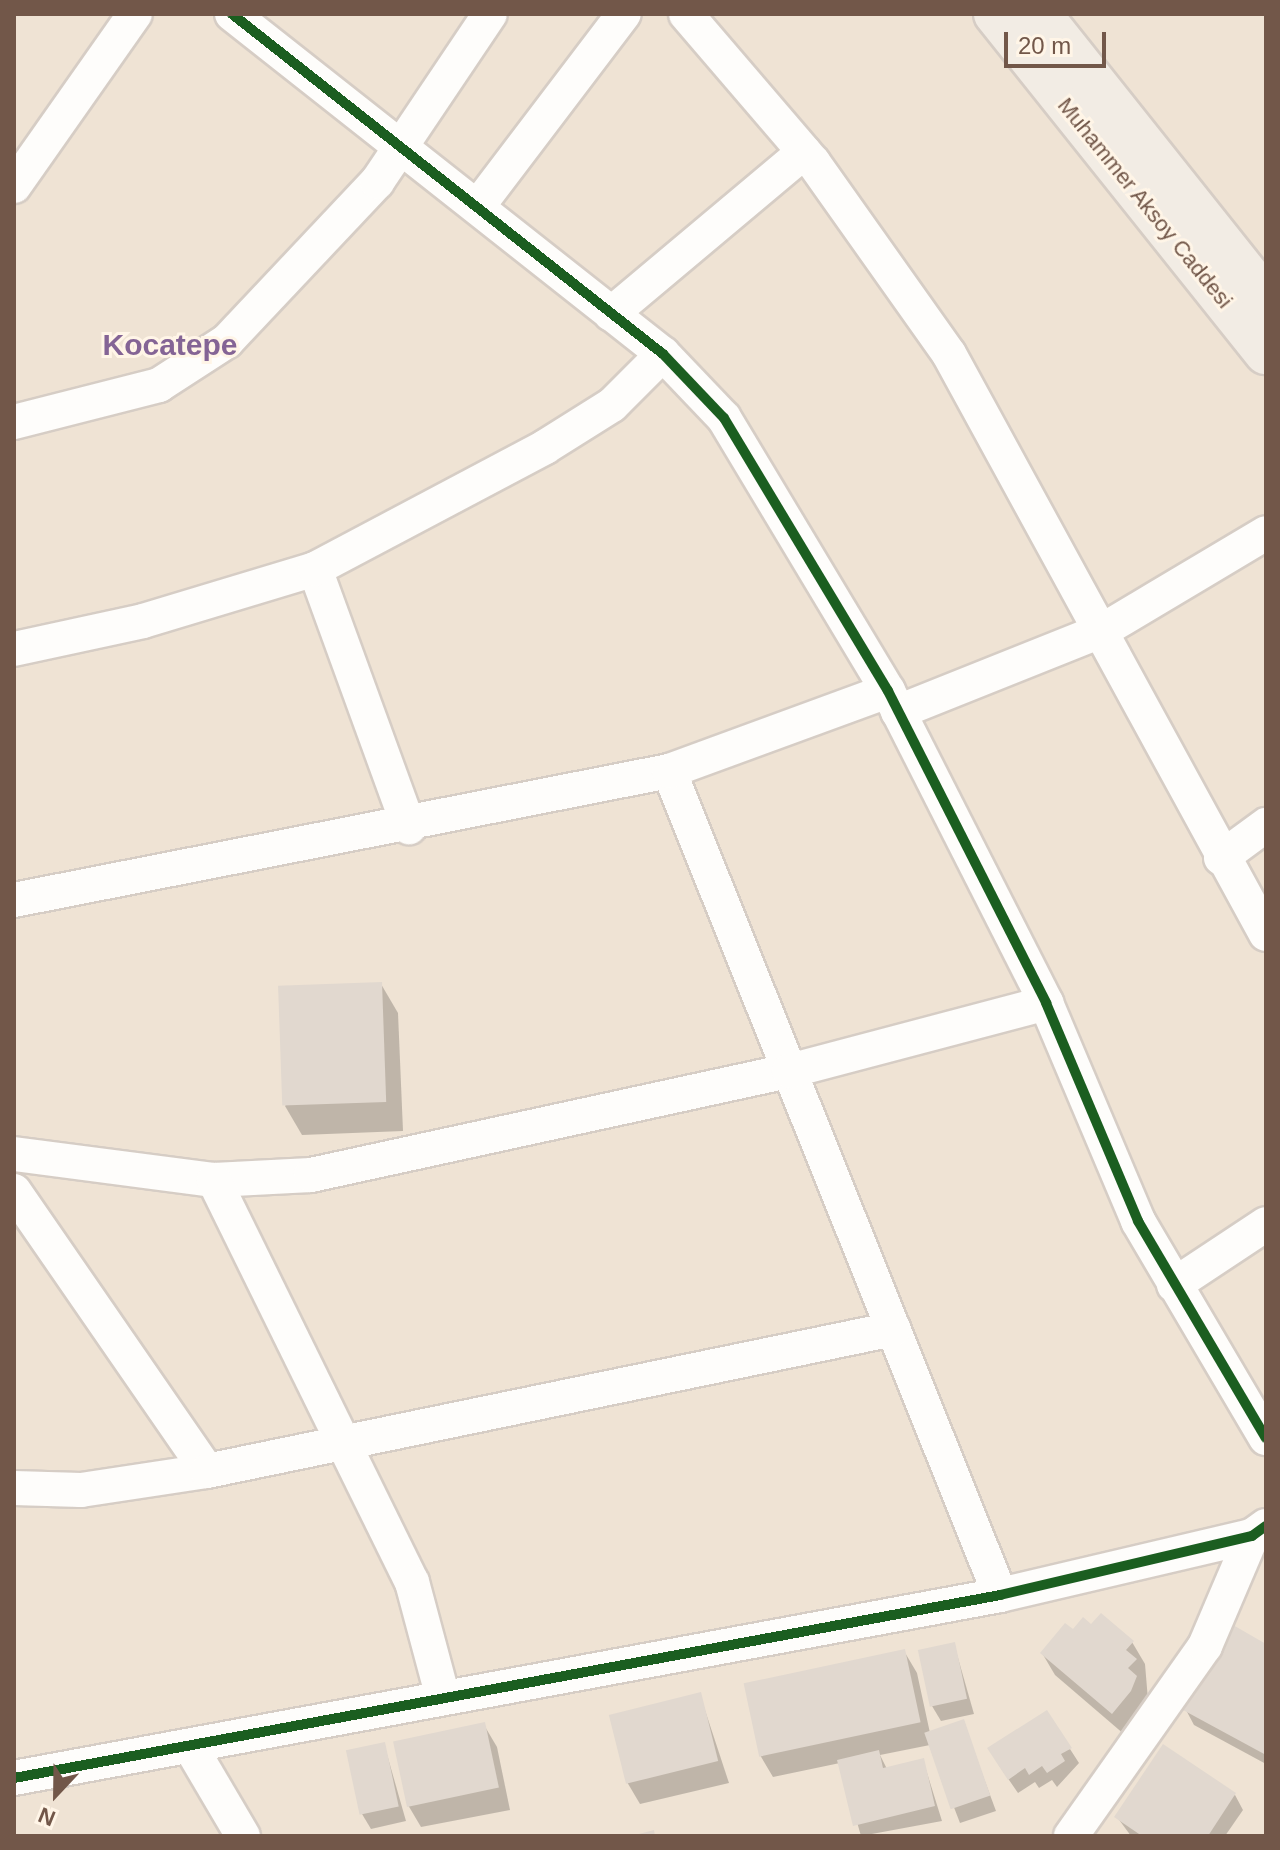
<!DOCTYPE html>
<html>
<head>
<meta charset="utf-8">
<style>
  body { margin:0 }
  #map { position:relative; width:1280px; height:1850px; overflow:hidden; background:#f5f0e7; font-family:Arial,sans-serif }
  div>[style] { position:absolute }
  .residential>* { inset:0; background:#efe3d4; transform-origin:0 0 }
  .shadow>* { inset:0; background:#0003 }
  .building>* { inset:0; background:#e1d8cf; transform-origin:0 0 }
  .roads { filter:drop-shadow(2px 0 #d6cdc5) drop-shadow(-2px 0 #d6cdc5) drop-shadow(0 2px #d6cdc5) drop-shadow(0 -2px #d6cdc5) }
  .minor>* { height:34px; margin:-17px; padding:0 17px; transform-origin:17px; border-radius:17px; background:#fefdfb }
  .major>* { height:42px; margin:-21px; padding:0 21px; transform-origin:21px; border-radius:21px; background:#f2ece4 }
  .cycleway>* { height:10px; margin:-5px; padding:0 5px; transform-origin:5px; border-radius:5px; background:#1b5e20 }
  span { translate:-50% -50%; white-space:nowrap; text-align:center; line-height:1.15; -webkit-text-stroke:6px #fff5e7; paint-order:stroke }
  .street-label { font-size:22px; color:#725749 }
  .district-label { font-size:30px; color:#846495; font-weight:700 }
  .frame { position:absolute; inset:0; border:16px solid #725749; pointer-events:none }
  .north { position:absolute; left:16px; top:1754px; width:80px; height:80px; -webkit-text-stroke:6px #fff5e7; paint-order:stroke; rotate:202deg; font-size:22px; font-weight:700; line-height:32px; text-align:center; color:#725749 }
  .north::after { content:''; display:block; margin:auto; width:28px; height:36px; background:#725749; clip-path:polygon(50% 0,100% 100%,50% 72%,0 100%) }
  .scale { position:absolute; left:1004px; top:32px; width:102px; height:36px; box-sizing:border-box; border:4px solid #725749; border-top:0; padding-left:10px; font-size:24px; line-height:28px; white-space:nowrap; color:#725749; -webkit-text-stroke:6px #fff5e7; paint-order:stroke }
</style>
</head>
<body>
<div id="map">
  <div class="residential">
    <i style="left:14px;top:14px;width:1252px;height:1822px"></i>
  </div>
  <div class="shadow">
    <i style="clip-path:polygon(381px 984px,398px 1013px,403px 1131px,302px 1135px,285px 1106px)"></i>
    <i style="clip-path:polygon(1092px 1626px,1132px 1642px,1145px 1664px,1148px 1700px,1125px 1735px,1055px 1675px,1042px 1653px)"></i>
    <i style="clip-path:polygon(954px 1644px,974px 1714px,941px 1721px,932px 1706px)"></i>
    <i style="clip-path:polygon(1266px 1646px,1266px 1764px,1194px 1725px,1186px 1710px)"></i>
    <i style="clip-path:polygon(904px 1651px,917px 1673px,930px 1733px,963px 1722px,996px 1811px,960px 1823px,930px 1745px,880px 1755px,887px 1769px,923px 1760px,942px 1821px,861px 1836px,840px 1763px,773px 1777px,760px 1755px)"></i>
    <i style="clip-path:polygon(700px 1695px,729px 1783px,640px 1804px,627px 1782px)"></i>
    <i style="clip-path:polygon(484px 1725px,497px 1747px,510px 1810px,421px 1827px,408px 1805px)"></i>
    <i style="clip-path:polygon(384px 1744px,406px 1821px,371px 1829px,362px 1814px)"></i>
    <i style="clip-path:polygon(1070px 1749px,1079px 1763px,1057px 1787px,1052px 1780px,1039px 1788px,1035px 1782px,1018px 1793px,998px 1764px)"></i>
    <i style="clip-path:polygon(1235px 1795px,1243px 1810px,1225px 1836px,1131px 1836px,1117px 1817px)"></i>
  </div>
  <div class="building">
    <i style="left:382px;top:982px;width:120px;height:104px;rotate:88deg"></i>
    <i style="clip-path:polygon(1101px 1613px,1134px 1641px,1126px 1650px,1137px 1659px,1128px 1668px,1137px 1676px,1131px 1691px,1112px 1714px,1040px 1653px,1065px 1623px,1073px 1629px,1083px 1617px,1091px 1624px)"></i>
    <i style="clip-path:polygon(1233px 1625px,1266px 1644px,1266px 1755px,1183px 1710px)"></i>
    <i style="left:955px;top:1642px;width:58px;height:38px;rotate:78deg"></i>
    <i style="left:905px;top:1649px;width:75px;height:165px;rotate:78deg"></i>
    <i style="left:701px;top:1692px;width:71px;height:95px;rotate:76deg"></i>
    <i style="clip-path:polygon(1047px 1710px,1072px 1748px,1061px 1754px,1065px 1761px,1047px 1773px,1042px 1766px,1029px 1775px,1025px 1768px,1008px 1780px,987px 1748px)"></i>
    <i style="left:964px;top:1719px;width:81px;height:42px;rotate:71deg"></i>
    <i style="left:485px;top:1722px;width:67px;height:94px;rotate:78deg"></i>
    <i style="left:385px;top:1742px;width:66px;height:40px;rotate:78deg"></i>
    <i style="clip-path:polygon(1163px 1744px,1236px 1793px,1208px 1836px,1142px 1836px,1114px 1817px)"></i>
    <i style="clip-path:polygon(879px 1750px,883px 1768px,924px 1758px,935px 1806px,853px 1826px,837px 1760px)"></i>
    <i style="clip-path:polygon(654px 1830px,655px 1836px,635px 1836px,635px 1835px)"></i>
  </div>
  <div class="roads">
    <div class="minor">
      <i style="left:232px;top:14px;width:549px;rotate:38.27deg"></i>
      <i style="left:663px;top:354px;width:88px;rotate:46.4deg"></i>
      <i style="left:724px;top:418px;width:318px;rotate:59deg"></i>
      <i style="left:888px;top:691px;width:350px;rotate:63.1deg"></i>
      <i style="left:1046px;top:1003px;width:237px;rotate:67.1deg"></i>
      <i style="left:1138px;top:1221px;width:252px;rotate:59.5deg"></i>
      <i style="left:686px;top:14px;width:195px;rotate:49.4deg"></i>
      <i style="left:813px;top:162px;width:235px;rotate:54.7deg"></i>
      <i style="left:949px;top:354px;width:661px;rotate:61.34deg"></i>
      <i style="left:14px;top:186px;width:210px;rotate:-54.9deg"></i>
      <i style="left:478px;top:206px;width:241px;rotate:-52.8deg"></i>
      <i style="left:611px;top:314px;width:252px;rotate:-40deg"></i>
      <i style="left:14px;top:422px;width:150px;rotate:-14.3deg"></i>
      <i style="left:159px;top:385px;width:81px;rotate:-32.9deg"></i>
      <i style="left:227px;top:341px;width:219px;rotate:-46.7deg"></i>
      <i style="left:377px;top:182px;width:202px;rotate:-56.1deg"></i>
      <i style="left:315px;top:569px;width:275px;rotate:70deg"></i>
      <i style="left:14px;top:649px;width:132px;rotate:-12.2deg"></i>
      <i style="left:143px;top:621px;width:180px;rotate:-16.8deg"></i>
      <i style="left:315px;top:569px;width:260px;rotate:-27.9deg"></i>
      <i style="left:545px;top:447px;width:79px;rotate:-32.1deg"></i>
      <i style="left:612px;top:405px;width:72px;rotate:-45deg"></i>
      <i style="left:898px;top:712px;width:223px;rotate:-21.8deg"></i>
      <i style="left:1105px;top:629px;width:187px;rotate:-30.8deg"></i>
      <i style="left:669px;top:771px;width:888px;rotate:68.11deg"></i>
      <i style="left:1221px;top:858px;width:56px;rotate:-36.3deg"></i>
      <i style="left:14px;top:900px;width:668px;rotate:-11.14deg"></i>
      <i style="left:669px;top:771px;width:233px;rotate:-20.1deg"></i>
      <i style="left:14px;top:1154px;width:202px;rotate:7.4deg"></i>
      <i style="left:214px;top:1180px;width:97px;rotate:-3deg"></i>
      <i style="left:311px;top:1175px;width:489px;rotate:-12.3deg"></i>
      <i style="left:789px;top:1071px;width:266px;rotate:-14.8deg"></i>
      <i style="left:214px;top:1180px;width:448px;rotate:63.8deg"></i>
      <i style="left:412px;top:1582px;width:120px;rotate:75deg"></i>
      <i style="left:14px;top:1191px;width:340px;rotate:55.4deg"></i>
      <i style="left:1174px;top:1285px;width:110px;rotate:-33.5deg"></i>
      <i style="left:14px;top:1488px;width:67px;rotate:1.7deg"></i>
      <i style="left:81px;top:1490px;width:127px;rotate:-8.6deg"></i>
      <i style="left:207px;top:1471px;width:701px;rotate:-11.69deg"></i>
      <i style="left:190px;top:1746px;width:104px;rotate:59.5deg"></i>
      <i style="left:14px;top:1778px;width:1003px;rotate:-10.51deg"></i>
      <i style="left:1000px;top:1595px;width:259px;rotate:-13.2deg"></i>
      <i style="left:1252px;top:1536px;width:17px;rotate:-36deg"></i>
      <i style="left:1071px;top:1836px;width:232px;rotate:-54.8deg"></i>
      <i style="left:1205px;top:1646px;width:120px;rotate:-66.9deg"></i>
    </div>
    <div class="major">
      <i style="left:995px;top:14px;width:434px;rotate:51.4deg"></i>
      <i style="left:1040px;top:14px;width:363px;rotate:51.5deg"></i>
    </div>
  </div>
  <div class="cycleway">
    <i style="left:232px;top:14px;width:549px;rotate:38.27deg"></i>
    <i style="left:663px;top:354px;width:88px;rotate:46.4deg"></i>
    <i style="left:724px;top:418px;width:318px;rotate:59deg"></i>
    <i style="left:888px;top:691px;width:350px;rotate:63.1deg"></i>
    <i style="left:1046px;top:1003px;width:237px;rotate:67.1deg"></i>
    <i style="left:1138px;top:1221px;width:252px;rotate:59.5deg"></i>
    <i style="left:14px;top:1778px;width:1003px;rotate:-10.51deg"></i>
    <i style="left:1000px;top:1595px;width:259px;rotate:-13.2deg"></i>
    <i style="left:1252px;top:1536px;width:17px;rotate:-36deg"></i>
  </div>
  <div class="street-label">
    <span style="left:1145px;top:203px;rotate:51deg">Muhammer Aksoy Caddesi</span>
  </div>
  <div class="district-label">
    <span style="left:170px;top:345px">Kocatepe</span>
  </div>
  <div class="frame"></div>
  <div class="north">N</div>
  <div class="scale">20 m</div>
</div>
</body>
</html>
